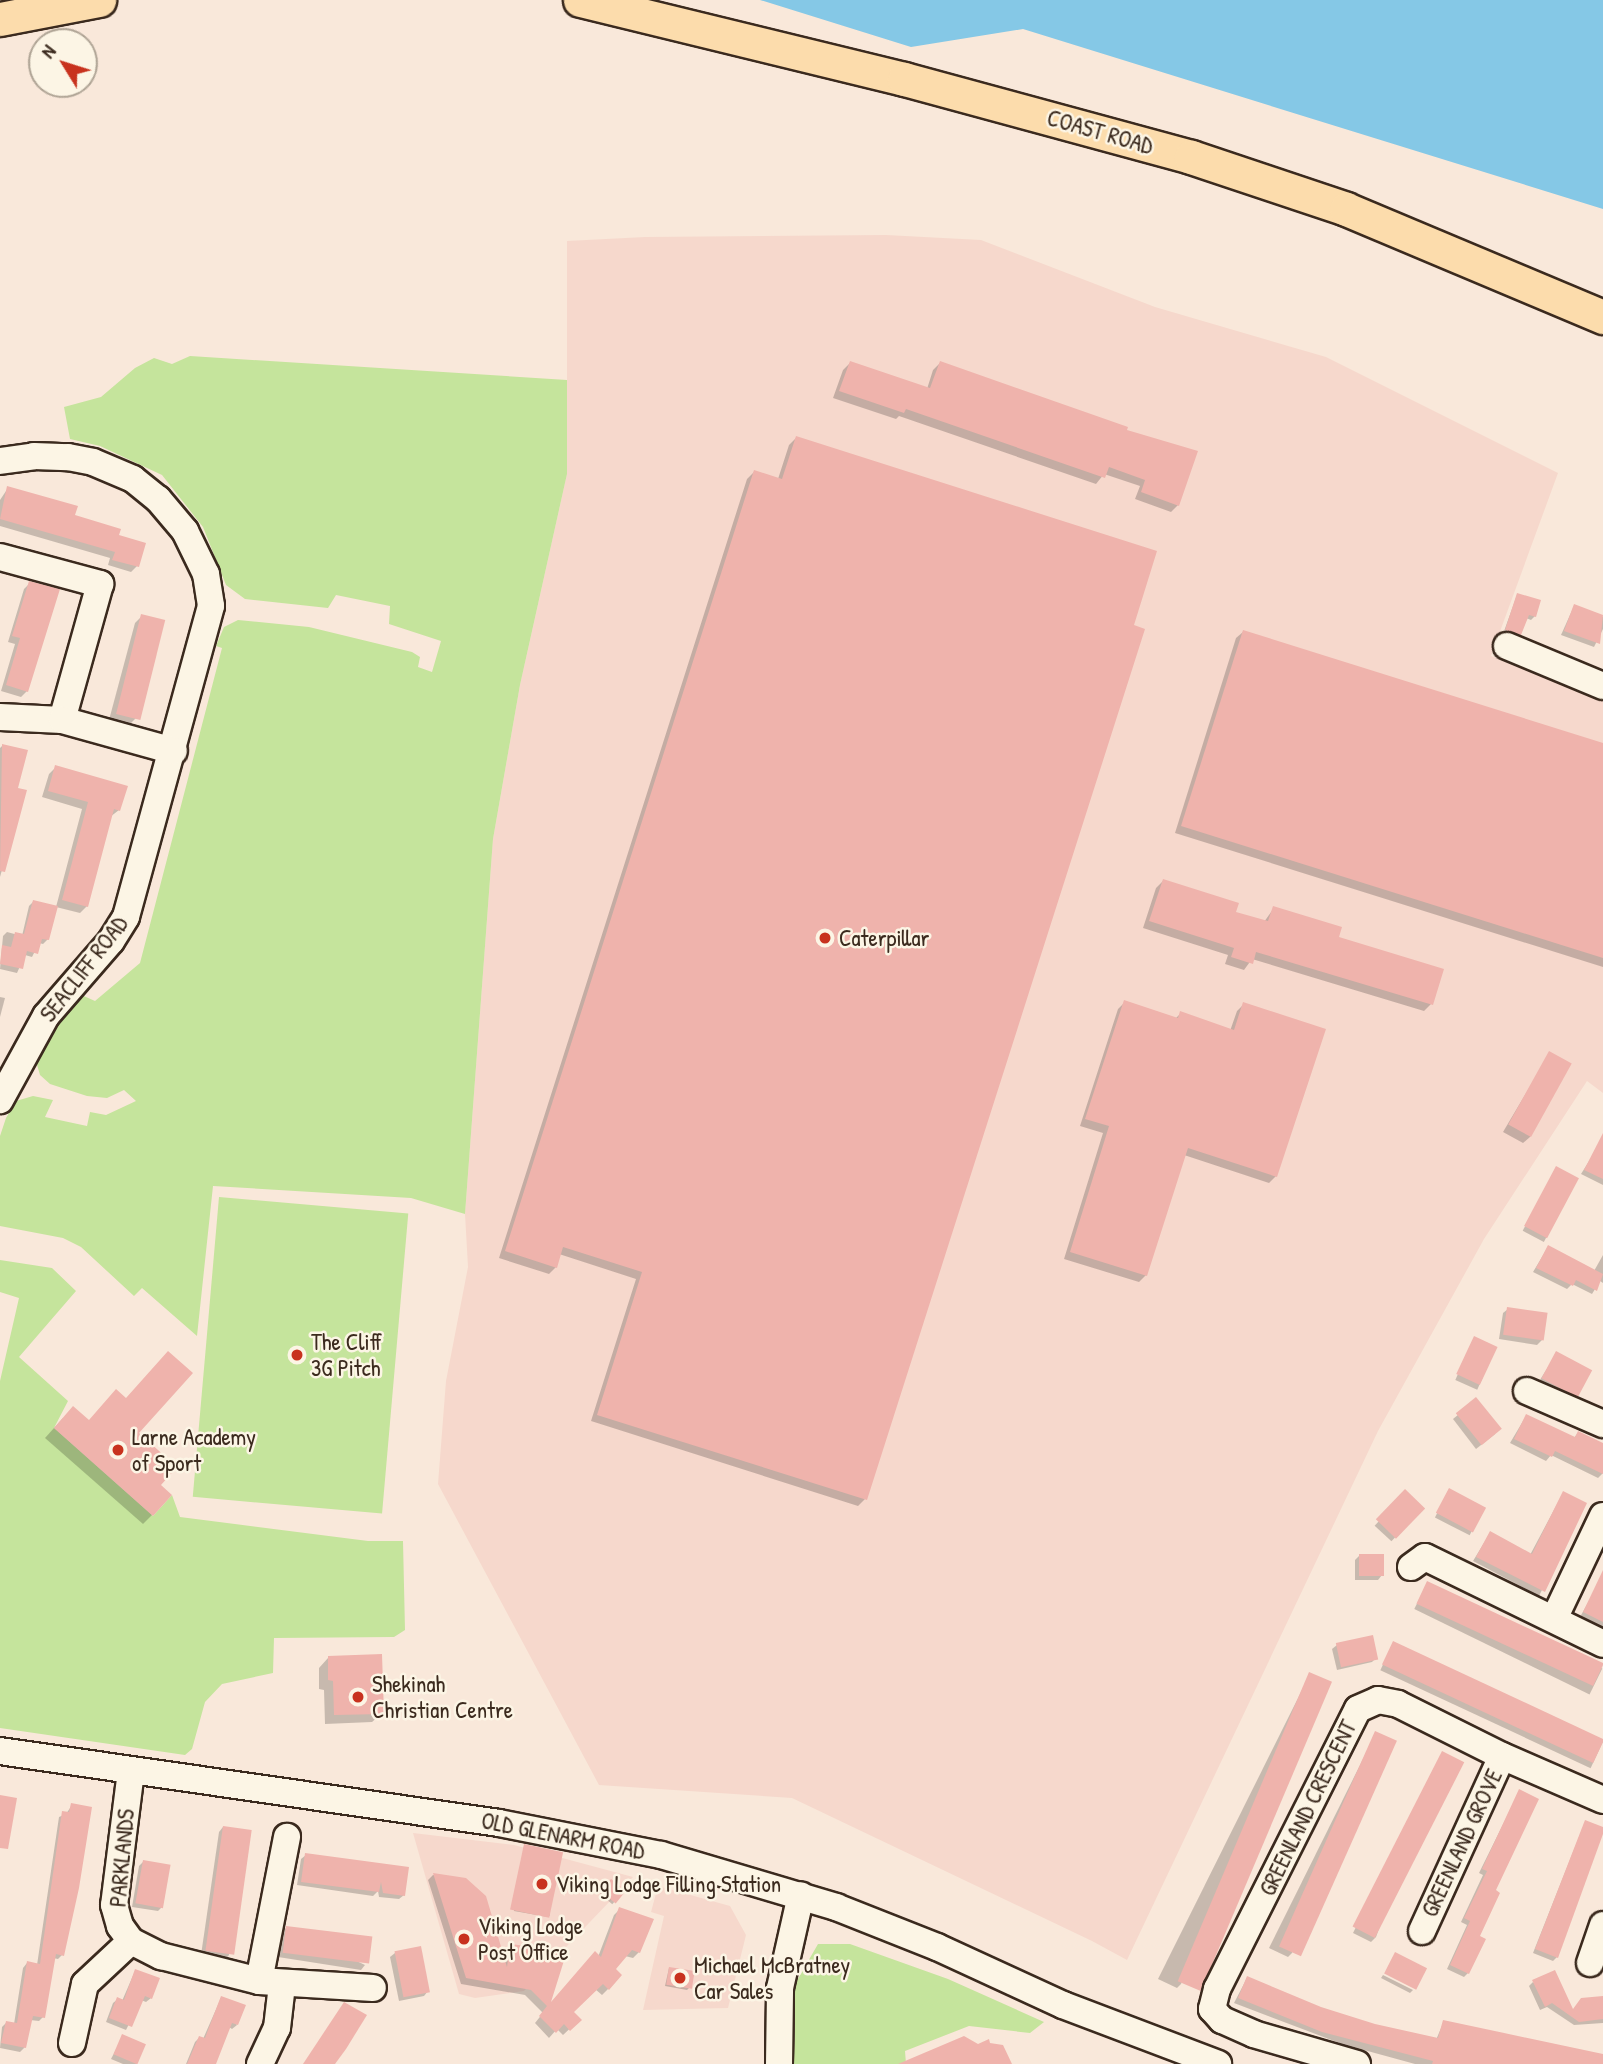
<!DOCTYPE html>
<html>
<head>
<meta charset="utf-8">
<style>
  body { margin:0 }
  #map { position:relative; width:1603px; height:2064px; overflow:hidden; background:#f9e8da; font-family:"Patrick Hand",sans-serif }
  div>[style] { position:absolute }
  .built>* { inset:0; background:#f6d8cc }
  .green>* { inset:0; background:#c5e49c; transform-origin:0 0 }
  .water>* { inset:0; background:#85c8e6 }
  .shadow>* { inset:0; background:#0003; transform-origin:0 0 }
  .building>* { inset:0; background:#efb3ac; transform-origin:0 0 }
  .roads { filter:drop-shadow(2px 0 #3b2a1e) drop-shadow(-2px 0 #3b2a1e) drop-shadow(0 2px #3b2a1e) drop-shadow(0 -2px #3b2a1e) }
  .minor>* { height:26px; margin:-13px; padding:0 13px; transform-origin:13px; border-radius:13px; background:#fcf5e5 }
  .major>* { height:33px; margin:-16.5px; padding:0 16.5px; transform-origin:16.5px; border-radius:16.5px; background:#fcdcac }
  .dots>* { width:19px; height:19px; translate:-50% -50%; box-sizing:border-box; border:4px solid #fcf5e5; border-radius:50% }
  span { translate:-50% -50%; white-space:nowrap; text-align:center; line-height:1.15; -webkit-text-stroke:5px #fcf5e5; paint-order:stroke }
  .street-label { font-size:23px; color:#3b2a1e }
  .poi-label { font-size:23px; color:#3b2a1e }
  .left { translate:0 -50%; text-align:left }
  .north { position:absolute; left:28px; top:28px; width:70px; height:70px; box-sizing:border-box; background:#fcf5e5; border:2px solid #afa495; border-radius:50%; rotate:308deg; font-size:19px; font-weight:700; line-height:28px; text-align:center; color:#3b2a1e }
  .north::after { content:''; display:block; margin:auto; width:24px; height:32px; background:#c8321e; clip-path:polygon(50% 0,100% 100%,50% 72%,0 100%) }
</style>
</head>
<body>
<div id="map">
  <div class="built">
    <i style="clip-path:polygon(886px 235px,981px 240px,1155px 307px,1326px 357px,1558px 473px,1491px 656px,1603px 697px,1603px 1093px,1587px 1081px,1484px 1239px,1378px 1431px,1127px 1960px,1092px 1941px,792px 1798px,599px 1785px,438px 1484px,446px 1381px,468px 1267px,465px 1214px,493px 839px,520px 685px,567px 474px,567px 241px,645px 237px)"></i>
    <i style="clip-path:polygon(413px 1833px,514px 1845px,633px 1877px,524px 1991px,475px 1998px,459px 1994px)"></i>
    <i style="clip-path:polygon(658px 1886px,730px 1906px,746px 1935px,728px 2008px,643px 2010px,664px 1916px,651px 1912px)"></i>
  </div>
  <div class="green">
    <i style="clip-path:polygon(190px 356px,567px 380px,567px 474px,520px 685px,493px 839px,465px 1214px,411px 1198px,213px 1186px,197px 1336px,142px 1288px,134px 1296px,81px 1247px,63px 1238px,0 1226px,0 1136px,6px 1118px,16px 1101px,33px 1096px,53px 1100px,45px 1117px,87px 1126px,90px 1112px,106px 1115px,136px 1101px,124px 1090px,107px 1098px,87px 1096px,50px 1084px,40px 1075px,35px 1058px,77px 993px,95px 1001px,140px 963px,222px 648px,216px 646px,224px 627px,238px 620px,309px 627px,412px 652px,420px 657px,418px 667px,432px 672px,441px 641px,389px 624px,390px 606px,336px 595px,328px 608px,245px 599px,226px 585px,203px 527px,162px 475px,100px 446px,70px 439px,64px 407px,101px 397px,135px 368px,154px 358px,172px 364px)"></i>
    <i style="left:219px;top:1197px;width:190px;height:301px;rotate:5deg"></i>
    <i style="clip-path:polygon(0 1260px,52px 1268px,76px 1291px,19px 1357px,68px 1401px,54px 1428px,153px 1516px,172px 1495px,180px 1517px,368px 1541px,403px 1541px,405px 1630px,394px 1637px,274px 1638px,273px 1673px,222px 1684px,205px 1702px,192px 1749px,185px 1755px,0 1728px,0 1381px,19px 1298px,0 1292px)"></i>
    <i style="clip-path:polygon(818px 1944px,850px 1944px,948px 1979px,1044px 2022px,1030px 2033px,969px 2026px,905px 2051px,906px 2064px,794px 2064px,795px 1984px)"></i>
  </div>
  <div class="water">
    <i style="clip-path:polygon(760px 0,1603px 0,1603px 209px,1023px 29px,911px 47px)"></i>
  </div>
  <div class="shadow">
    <i style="clip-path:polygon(850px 363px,927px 389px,933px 370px,940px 363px,1125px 431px,1178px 505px,1171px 512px,1135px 499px,1140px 486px,1104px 474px,1096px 484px,899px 416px,896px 419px,833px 398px,843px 370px)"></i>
    <i style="clip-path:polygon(796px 438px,865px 1499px,858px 1506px,591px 1421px,636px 1279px,559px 1254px,556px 1267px,549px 1274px,499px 1258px,747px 479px,754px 472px,778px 479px,789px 445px)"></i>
    <i style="clip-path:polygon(8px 488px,73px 517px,137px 566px,131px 572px,108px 565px,110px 558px,0 526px,0 500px)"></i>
    <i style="clip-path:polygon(30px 583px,27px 691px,21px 697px,1px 691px,15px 644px,8px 642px,24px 589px)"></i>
    <i style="clip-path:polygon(1517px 595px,1535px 616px,1531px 620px,1526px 618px,1516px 637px,1503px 634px)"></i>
    <i style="clip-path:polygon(1574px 606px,1603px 617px,1603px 629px,1594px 647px,1561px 635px)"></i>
    <i style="clip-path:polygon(142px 616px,136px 718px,129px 725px,109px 720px,135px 623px)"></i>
    <i style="clip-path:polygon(1243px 632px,1603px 745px,1603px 967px,1175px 833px,1236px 638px)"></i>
    <i style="clip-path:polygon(3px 745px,16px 789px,24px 791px,0 877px,0 748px)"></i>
    <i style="clip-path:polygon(56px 767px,119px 810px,110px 817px,87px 906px,80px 913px,56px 907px,82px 809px,42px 797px,49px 774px)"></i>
    <i style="clip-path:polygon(1163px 881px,1234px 913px,1264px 922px,1274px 908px,1337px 939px,1431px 1004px,1424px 1011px,1252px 959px,1244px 970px,1225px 964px,1228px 955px,1143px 928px,1156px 888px)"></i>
    <i style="clip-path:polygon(33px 902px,48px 939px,43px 944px,39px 943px,32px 957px,25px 955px,17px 973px,0 969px,3px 936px,7px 932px,22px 936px,29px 906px)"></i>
    <i style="clip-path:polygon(0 997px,5px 998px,0 1017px)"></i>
    <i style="clip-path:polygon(1125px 1002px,1175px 1019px,1181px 1013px,1230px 1031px,1237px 1011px,1244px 1004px,1276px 1176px,1269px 1183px,1184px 1155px,1146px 1275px,1139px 1282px,1064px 1259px,1103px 1133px,1080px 1126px,1118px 1009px)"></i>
    <i style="clip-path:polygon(1550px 1053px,1530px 1137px,1523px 1143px,1503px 1132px)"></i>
    <i style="clip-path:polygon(1596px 1150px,1603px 1153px,1603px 1185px,1581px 1174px)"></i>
    <i style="left:1556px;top:1168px;width:24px;height:71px;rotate:28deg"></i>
    <i style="clip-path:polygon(1548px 1247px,1594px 1271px,1603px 1255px,1603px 1283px,1600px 1281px,1592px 1294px,1572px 1284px,1567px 1289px,1533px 1272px)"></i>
    <i style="clip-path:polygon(1508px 1309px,1542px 1340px,1537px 1345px,1499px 1339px,1503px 1313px)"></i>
    <i style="left:1474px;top:1338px;width:24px;height:46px;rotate:24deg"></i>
    <i style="clip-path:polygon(1557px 1353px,1576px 1395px,1572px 1399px,1538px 1383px)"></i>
    <i style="clip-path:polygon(1476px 1400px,1495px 1434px,1476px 1449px,1453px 1419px)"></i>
    <i style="clip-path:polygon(1526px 1416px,1573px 1439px,1578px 1433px,1603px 1445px,1603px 1473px,1598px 1478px,1551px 1455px,1546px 1461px,1510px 1443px)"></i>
    <i style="clip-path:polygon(63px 1418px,137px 1433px,158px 1485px,152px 1515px,143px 1524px,45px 1438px)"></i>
    <i style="left:1449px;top:1490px;width:39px;height:31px;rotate:27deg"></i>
    <i style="left:1406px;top:1492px;width:23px;height:46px;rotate:43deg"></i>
    <i style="clip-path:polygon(1563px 1493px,1585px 1503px,1539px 1596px,1473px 1561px,1490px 1533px,1530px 1555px)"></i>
    <i style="clip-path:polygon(1359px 1556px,1382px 1575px,1378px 1580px,1355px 1580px,1355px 1560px)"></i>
    <i style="left:1427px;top:1583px;width:195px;height:29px;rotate:26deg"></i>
    <i style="clip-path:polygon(1595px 1590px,1603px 1593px,1603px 1627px,1580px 1617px)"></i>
    <i style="left:1393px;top:1643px;width:232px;height:30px;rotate:25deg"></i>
    <i style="clip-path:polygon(1337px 1645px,1376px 1658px,1372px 1662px,1337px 1670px,1332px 1649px)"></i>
    <i style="clip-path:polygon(328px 1658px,382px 1713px,372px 1722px,325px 1724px,324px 1690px,319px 1689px,319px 1668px)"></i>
    <i style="clip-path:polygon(1310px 1674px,1181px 1984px,1177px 1988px,1158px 1979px)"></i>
    <i style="clip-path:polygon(1376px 1733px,1292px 1953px,1288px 1957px,1269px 1948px)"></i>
    <i style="clip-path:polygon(1442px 1753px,1376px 1937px,1371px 1942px,1353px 1933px)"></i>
    <i style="clip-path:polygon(1519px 1792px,1493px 1891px,1468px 1973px,1464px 1977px,1447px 1969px,1467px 1925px,1461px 1922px,1483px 1875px,1479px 1873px)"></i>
    <i style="clip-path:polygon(72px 1805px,62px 1955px,58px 1959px,53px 1958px,43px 2017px,39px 2021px,30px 2020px,25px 2047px,20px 2052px,0 2048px,2px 2027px,6px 2023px,14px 2024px,23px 1968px,27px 1963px,37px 1965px,59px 1817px,66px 1814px)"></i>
    <i style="clip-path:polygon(1585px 1822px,1557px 1957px,1553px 1961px,1533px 1953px)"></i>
    <i style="clip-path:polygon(223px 1827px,229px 1955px,225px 1960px,201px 1955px,219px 1832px)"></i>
    <i style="clip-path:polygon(524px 1846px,550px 1915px,548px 1917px,514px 1911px)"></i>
    <i style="clip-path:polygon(306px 1855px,407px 1869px,404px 1895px,399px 1899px,379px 1897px,378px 1891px,373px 1896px,297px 1885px,301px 1859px)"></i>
    <i style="clip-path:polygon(143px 1862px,162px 1907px,158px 1911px,132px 1907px,139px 1866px)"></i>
    <i style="clip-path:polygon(433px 1875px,465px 1879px,503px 1961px,504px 1952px,510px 1946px,564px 1952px,548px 2007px,598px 1957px,614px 1915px,620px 1909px,639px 1952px,633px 1958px,625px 1956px,613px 1969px,608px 1989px,602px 1995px,595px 1989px,572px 2012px,579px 2020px,563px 2035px,557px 2029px,549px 2038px,535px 2023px,543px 2013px,525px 1995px,461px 1984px,428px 1880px)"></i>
    <i style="left:611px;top:1881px;width:16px;height:17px;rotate:40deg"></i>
    <i style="clip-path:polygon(286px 1928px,365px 1965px,361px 1970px,278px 1957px,282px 1932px)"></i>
    <i style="clip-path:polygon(395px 1953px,428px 1991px,424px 1996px,399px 2001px,390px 1957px)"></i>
    <i style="clip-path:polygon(669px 1968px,689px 1988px,687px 1990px,665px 1986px)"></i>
    <i style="clip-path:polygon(135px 1971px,151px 1998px,146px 2002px,141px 2000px,126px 2030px,106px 2022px,113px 2003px,118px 1999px,122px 2001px)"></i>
    <i style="clip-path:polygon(1383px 1975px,1413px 1990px,1410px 1993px,1381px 1978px)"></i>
    <i style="clip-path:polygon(1247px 1978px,1320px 2009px,1375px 2026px,1436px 2040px,1444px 2021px,1603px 2056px,1603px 2064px,1415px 2064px,1342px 2044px,1234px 2003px)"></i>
    <i style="clip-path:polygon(1533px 1982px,1572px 2011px,1603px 1998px,1603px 2023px,1574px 2025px,1547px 2007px,1540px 2010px,1529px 1986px)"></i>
    <i style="clip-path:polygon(221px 1998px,237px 2025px,232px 2029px,229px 2027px,214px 2064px,186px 2064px,195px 2042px,199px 2038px,203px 2039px)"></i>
    <i style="clip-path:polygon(123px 2036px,143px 2045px,136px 2064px,123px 2064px,111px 2059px)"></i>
  </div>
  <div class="building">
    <i style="clip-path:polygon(850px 361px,930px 388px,940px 361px,1128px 427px,1127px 430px,1198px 451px,1179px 506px,1141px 492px,1145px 480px,1109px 467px,1105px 478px,906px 409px,904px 413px,839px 391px)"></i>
    <i style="clip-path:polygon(796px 436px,1157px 551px,1134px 625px,1145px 629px,867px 1500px,597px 1415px,642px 1272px,563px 1247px,557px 1268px,505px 1251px,754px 470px,782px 479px)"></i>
    <i style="clip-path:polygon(7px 486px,78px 506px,75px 515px,121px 529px,119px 535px,146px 543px,139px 567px,112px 560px,115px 552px,0 519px)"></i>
    <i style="clip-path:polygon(29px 581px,60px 589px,28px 692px,6px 685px,20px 638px,12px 636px)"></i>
    <i style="clip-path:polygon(1517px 593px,1541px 600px,1536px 617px,1529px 615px,1521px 635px,1505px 630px)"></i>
    <i style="clip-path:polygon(1574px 604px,1603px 615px,1600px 644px,1564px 631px)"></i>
    <i style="left:141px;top:614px;width:25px;height:103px;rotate:14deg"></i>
    <i style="clip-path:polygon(1243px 630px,1603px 743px,1603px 958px,1181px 826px)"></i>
    <i style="clip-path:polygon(2px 744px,28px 750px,18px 788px,27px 790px,5px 872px,0 871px)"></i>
    <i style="clip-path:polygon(55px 765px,128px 786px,120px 811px,114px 809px,88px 907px,62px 900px,88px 802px,48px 791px)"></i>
    <i style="clip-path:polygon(1163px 879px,1239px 903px,1236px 912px,1268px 921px,1273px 906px,1342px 927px,1339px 937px,1444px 969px,1433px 1005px,1256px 952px,1253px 964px,1231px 957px,1234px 948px,1149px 921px)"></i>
    <i style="clip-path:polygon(33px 900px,58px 906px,49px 940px,42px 939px,38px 954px,27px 951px,23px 969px,0 964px,2px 945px,11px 947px,15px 932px,24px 934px)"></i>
    <i style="clip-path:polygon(1124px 1000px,1178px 1018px,1180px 1011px,1234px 1030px,1243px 1002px,1326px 1029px,1277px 1177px,1188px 1148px,1147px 1276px,1070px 1252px,1109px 1126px,1085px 1119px)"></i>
    <i style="left:1549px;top:1051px;width:26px;height:84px;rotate:29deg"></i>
    <i style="clip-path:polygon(1603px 1133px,1603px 1179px,1584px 1170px)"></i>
    <i style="left:1556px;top:1166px;width:26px;height:68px;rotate:28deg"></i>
    <i style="clip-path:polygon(1548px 1245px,1603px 1274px,1597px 1291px,1576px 1280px,1573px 1286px,1536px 1268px)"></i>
    <i style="left:1507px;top:1307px;width:41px;height:28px;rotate:8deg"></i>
    <i style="left:1474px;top:1336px;width:26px;height:42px;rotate:25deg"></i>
    <i style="clip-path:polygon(168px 1351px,193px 1373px,139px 1433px,177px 1467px,161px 1485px,172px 1495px,153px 1516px,54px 1428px,73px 1406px,89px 1420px,116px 1389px,126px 1398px)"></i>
    <i style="left:1556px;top:1351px;width:41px;height:31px;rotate:28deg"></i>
    <i style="left:1476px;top:1397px;width:41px;height:26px;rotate:51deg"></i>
    <i style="clip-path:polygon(1526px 1414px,1575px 1437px,1578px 1431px,1603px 1443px,1603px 1474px,1555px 1451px,1552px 1457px,1514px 1439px)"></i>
    <i style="left:1449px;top:1488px;width:42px;height:28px;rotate:28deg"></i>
    <i style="left:1405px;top:1489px;width:28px;height:42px;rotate:44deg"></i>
    <i style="clip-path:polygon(1563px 1491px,1587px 1503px,1545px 1592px,1476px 1557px,1490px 1531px,1532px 1554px)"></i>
    <i style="left:1359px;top:1554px;width:25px;height:22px"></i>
    <i style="clip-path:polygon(1603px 1570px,1603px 1622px,1583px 1612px)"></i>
    <i style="left:1427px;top:1581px;width:195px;height:25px;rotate:25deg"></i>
    <i style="left:1373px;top:1635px;width:25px;height:38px;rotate:78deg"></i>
    <i style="left:1393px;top:1641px;width:233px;height:26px;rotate:25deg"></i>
    <i style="clip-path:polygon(382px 1654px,384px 1714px,334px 1715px,333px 1681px,328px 1680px,328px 1656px)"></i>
    <i style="left:1309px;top:1672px;width:25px;height:336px;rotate:23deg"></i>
    <i style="left:1375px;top:1731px;width:24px;height:236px;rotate:24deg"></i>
    <i style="left:1442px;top:1751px;width:25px;height:197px;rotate:27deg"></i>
    <i style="clip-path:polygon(1519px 1789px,1539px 1799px,1496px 1890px,1500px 1893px,1480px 1936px,1486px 1939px,1469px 1974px,1450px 1965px,1470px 1921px,1464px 1918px,1487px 1871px,1482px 1869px)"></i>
    <i style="clip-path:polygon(0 1795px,17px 1798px,8px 1849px,0 1848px)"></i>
    <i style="clip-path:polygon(71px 1803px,92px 1807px,79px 1888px,64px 1956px,56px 1954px,45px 2018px,33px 2016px,26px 2048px,1px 2043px,6px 2021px,17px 2023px,27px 1961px,40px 1964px,62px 1811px,69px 1812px)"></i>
    <i style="clip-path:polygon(1585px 1820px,1603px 1827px,1603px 1834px,1558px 1958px,1535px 1949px)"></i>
    <i style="left:223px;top:1826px;width:29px;height:126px;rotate:8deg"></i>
    <i style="left:524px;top:1844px;width:40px;height:67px;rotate:12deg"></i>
    <i style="clip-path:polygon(305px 1853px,409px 1867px,405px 1896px,383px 1893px,381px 1882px,379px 1892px,301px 1882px)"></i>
    <i style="left:143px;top:1860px;width:28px;height:44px;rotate:10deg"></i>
    <i style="clip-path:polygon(433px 1873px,466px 1878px,486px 1896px,507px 1967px,510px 1944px,567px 1951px,551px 2002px,595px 1951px,601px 1957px,619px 1907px,654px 1919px,640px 1953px,632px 1950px,616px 1969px,622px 1975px,609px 1990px,603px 1984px,574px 2012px,582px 2020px,570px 2031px,564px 2024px,556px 2033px,539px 2016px,547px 2006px,531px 1990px,466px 1978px)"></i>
    <i style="left:611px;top:1879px;width:19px;height:16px;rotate:39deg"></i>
    <i style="left:286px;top:1926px;width:87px;height:27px;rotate:7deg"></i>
    <i style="left:421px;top:1946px;width:47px;height:27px;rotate:79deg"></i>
    <i style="left:1395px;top:1952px;width:36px;height:24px;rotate:27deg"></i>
    <i style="left:669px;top:1967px;width:26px;height:18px;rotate:9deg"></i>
    <i style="clip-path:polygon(135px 1969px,160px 1978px,152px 1999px,145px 1996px,132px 2027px,109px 2018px,117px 1997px,124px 2000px)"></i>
    <i style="clip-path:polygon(1555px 1970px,1573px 2009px,1581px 1998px,1603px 1996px,1603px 2019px,1579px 2022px,1552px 2003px,1545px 2007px,1532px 1980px)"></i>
    <i style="clip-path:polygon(1247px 1976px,1321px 2007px,1375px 2024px,1438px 2038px,1443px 2020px,1603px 2054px,1603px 2064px,1432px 2064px,1433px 2061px,1322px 2032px,1238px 1998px)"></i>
    <i style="clip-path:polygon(221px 1996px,246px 2005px,238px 2025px,232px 2023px,216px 2064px,187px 2064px,199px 2036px,205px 2038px)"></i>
    <i style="clip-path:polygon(344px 2002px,367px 2015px,346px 2049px,335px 2064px,303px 2064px)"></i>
    <i style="left:122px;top:2034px;width:26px;height:22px;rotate:23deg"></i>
    <i style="clip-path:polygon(964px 2036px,978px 2044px,989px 2039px,990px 2043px,1003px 2045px,1012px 2064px,898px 2064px)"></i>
  </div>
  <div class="roads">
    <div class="minor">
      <i style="left:0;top:461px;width:34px;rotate:-8deg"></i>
      <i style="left:34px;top:456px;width:34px;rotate:2deg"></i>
      <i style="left:68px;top:457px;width:25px;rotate:11deg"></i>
      <i style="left:93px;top:462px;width:43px;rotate:23deg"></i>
      <i style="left:133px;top:479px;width:32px;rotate:39deg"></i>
      <i style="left:158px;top:499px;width:42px;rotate:49.8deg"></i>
      <i style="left:185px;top:531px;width:48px;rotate:64deg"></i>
      <i style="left:206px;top:574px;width:32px;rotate:81deg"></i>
      <i style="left:211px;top:606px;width:322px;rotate:105.3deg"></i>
      <i style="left:126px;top:917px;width:28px;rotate:122deg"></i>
      <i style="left:111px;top:941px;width:99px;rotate:130.9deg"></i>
      <i style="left:46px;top:1016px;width:96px;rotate:118.7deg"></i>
      <i style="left:0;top:557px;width:104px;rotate:15.1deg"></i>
      <i style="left:100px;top:584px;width:141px;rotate:105.6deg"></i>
      <i style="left:1507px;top:646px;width:104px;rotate:22.6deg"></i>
      <i style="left:0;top:717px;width:62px;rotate:2.8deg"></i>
      <i style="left:62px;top:720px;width:116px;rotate:15.5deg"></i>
      <i style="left:1527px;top:1391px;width:83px;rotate:23.5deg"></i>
      <i style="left:1411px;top:1567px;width:17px;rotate:-36deg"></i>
      <i style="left:1425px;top:1557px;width:198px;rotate:26deg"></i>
      <i style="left:1554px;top:1619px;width:114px;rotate:-64.6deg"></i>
      <i style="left:0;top:1751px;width:504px;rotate:8.21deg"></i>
      <i style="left:499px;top:1823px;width:165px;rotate:11.2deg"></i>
      <i style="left:661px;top:1855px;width:183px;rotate:16.5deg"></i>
      <i style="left:836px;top:1907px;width:109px;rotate:21.6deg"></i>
      <i style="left:937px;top:1947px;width:139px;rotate:24.7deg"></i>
      <i style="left:1063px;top:2005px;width:166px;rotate:20.8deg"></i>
      <i style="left:131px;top:1771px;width:135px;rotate:97.2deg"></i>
      <i style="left:114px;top:1905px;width:22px;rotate:74deg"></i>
      <i style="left:120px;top:1926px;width:19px;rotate:54deg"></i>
      <i style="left:131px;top:1941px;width:34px;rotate:27deg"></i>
      <i style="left:161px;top:1956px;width:101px;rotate:14.3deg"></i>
      <i style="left:259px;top:1981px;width:114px;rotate:3.5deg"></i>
      <i style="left:1422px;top:1931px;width:192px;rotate:-65.4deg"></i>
      <i style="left:1590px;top:1963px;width:40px;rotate:-71.1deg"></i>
      <i style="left:259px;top:1981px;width:147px;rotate:-79deg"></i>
      <i style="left:72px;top:2043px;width:60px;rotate:-77.6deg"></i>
      <i style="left:85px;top:1984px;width:63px;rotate:-43.1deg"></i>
      <i style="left:260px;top:2064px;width:40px;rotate:-65deg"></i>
      <i style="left:277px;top:2028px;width:43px;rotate:-83.4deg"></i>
      <i style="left:779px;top:2064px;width:76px;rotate:-89.2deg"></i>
      <i style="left:780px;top:1988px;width:95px;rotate:-77.3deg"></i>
      <i style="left:1357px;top:2064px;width:107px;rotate:-163.8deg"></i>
      <i style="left:1254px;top:2034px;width:35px;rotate:-156deg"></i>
      <i style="left:1222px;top:2020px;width:15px;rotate:-132deg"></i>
      <i style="left:1212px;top:2009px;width:21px;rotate:-76deg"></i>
      <i style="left:1217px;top:1989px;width:313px;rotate:-63.3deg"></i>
      <i style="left:1358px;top:1709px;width:22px;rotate:-24deg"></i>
      <i style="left:1378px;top:1700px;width:20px;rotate:11deg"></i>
      <i style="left:1398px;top:1704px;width:116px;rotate:26.6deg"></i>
      <i style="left:1502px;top:1756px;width:110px;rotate:23.5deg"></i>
    </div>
    <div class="major">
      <i style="left:580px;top:0;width:333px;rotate:13.7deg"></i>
      <i style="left:904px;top:79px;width:297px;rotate:15.2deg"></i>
      <i style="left:1191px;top:157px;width:163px;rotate:18.5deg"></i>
      <i style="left:1346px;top:209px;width:279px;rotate:22.8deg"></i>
      <i style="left:0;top:19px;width:101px;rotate:-10.9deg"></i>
    </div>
  </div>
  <div class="dots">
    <i style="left:825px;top:938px;background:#c8321e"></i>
    <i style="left:297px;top:1355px;background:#c8321e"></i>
    <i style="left:118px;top:1450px;background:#c8321e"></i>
    <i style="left:358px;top:1697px;background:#c8321e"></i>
    <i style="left:542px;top:1884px;background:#c8321e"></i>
    <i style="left:464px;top:1939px;background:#c8321e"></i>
    <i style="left:680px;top:1978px;background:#c8321e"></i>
  </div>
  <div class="street-label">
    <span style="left:1100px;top:132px;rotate:16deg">COAST ROAD</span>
    <span style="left:84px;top:969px;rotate:-52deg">SEACLIFF ROAD</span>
    <span style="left:1308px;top:1808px;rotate:-64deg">GREENLAND CRESCENT</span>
    <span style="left:563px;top:1836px;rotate:11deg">OLD GLENARM ROAD</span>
    <span style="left:1462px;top:1843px;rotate:-65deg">GREENLAND GROVE</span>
    <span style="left:122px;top:1858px;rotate:-85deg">PARKLANDS</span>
  </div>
  <div class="poi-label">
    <span class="left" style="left:839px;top:938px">Caterpillar</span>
    <span class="left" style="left:311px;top:1355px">The Cliff<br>3G Pitch</span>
    <span class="left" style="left:132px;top:1450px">Larne Academy<br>of Sport</span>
    <span class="left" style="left:372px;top:1697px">Shekinah<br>Christian Centre</span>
    <span class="left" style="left:556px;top:1884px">Viking Lodge Filling Station</span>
    <span class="left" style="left:478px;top:1939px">Viking Lodge<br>Post Office</span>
    <span class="left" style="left:694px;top:1978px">Michael McBratney<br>Car Sales</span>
  </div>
  <div class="north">N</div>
</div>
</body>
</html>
